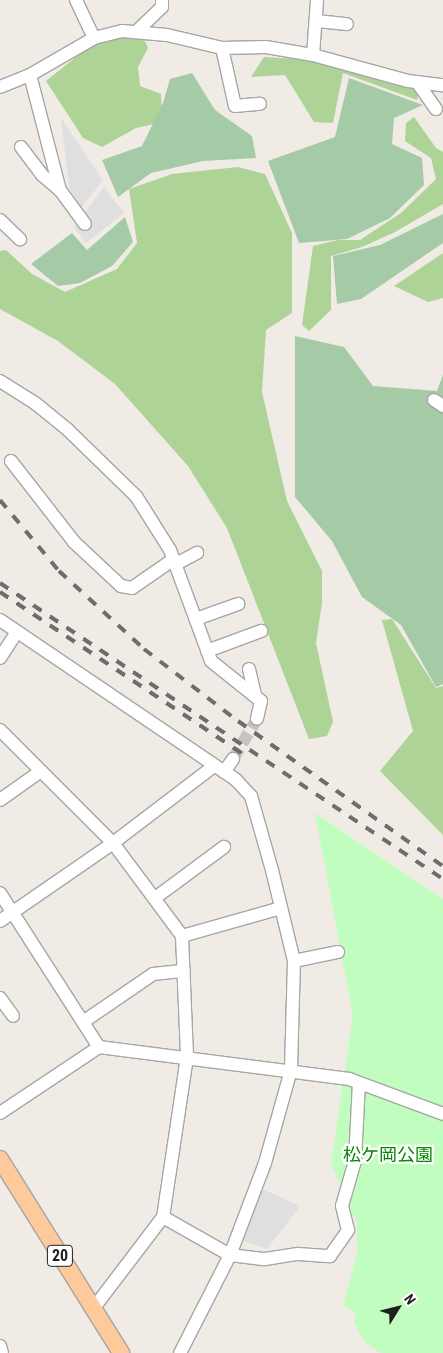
<!DOCTYPE html>
<html>
<head>
<meta charset="utf-8">
<style>
  body { margin:0 }
  #map { position:relative; width:443px; height:1353px; overflow:hidden; background:#f0ebe5; font-family:"Roboto Condensed","Noto Sans JP",sans-serif }
  div>[style] { position:absolute }
  .forest>* { inset:0; background:#aed396 }
  .cemetery>* { inset:0; background:#a4cba6 }
  .park>* { inset:0; background:#c0fdbf }
  .parking>* { inset:0; background:#dfdfdf }
  .minor-tunnel>* { height:12px; margin-top:-6px; transform-origin:0; background:repeating-linear-gradient(90deg,#c6c2bd 0 12px,transparent 0 18px) }
  .roads { filter:drop-shadow(1px 0 #a6a6a6) drop-shadow(-1px 0 #a6a6a6) drop-shadow(0 1px #a6a6a6) drop-shadow(0 -1px #a6a6a6) }
  .minor>* { height:12px; margin:-6px; padding:0 6px; transform-origin:6px; border-radius:6px; background:#fff }
  .major>* { height:16px; margin:-8px; padding:0 8px; transform-origin:8px; border-radius:8px; background:#ffca9b }
  .rail>* { height:4px; margin-top:-2px; transform-origin:0; background:repeating-linear-gradient(90deg,#6d6d6d 0 10px,transparent 0 20px) }
  span { translate:-50% -50%; white-space:nowrap; text-align:center; line-height:1.15; -webkit-text-stroke:4.5px #fff; paint-order:stroke }
  .shield-label span { padding:1px 4px; background:#fff; border:1px solid; border-radius:4px; -webkit-text-stroke-width:0 }
  .shield-label { font-size:16px; color:#1f1f1f; font-weight:700 }
  .park-label { font-size:18px; color:#068604 }
  .north { position:absolute; left:373px; top:1283px; width:50px; height:50px; -webkit-text-stroke:4px #fff; paint-order:stroke; rotate:54deg; font-size:14px; font-weight:700; line-height:20px; text-align:center; color:#1f1f1f }
  .north::after { content:''; display:block; margin:auto; width:18px; height:22px; background:#1f1f1f; clip-path:polygon(50% 0,100% 100%,50% 72%,0 100%) }
</style>
</head>
<body>
<div id="map">
  <div class="forest">
    <i style="clip-path:polygon(113px 37px,144px 39px,148px 48px,138px 67px,140px 86px,161px 94px,162px 113px,154px 124px,136px 128px,102px 147px,83px 138px,46px 81px,86px 49px)"></i>
    <i style="clip-path:polygon(264px 57px,329px 61px,419px 87px,417px 100px,343px 73px,333px 123px,314px 122px,285px 75px,251px 77px)"></i>
    <i style="clip-path:polygon(414px 117px,436px 148px,443px 152px,443px 204px,395px 232px,362px 247px,331px 256px,331px 310px,309px 331px,302px 325px,313px 246px,338px 240px,360px 240px,401px 213px,436px 179px,431px 158px,405px 141px,406px 123px)"></i>
    <i style="clip-path:polygon(238px 167px,265px 174px,292px 233px,292px 313px,266px 330px,262px 392px,287px 501px,322px 571px,322px 603px,316px 643px,333px 722px,327px 736px,309px 739px,227px 528px,188px 466px,115px 384px,58px 341px,0 309px,0 251px,6px 250px,32px 274px,65px 292px,117px 269px,137px 243px,129px 189px,172px 174px)"></i>
    <i style="clip-path:polygon(443px 253px,443px 298px,428px 302px,394px 286px)"></i>
    <i style="clip-path:polygon(392px 619px,436px 688px,443px 686px,443px 835px,380px 771px,413px 731px,382px 620px)"></i>
  </div>
  <div class="cemetery">
    <i style="clip-path:polygon(192px 73px,215px 110px,252px 136px,256px 158px,203px 161px,151px 173px,118px 197px,102px 160px,142px 146px,163px 103px,170px 79px)"></i>
    <i style="clip-path:polygon(349px 78px,423px 105px,394px 118px,392px 144px,422px 158px,424px 185px,390px 218px,347px 239px,299px 243px,268px 161px,335px 137px)"></i>
    <i style="clip-path:polygon(443px 214px,443px 243px,361px 299px,337px 304px,333px 256px,380px 245px)"></i>
    <i style="clip-path:polygon(125px 217px,133px 242px,112px 266px,80px 283px,58px 286px,31px 264px,72px 233px,87px 250px)"></i>
    <i style="clip-path:polygon(295px 336px,344px 347px,373px 386px,437px 391px,443px 375px,443px 684px,436px 687px,401px 625px,362px 597px,332px 541px,295px 497px)"></i>
  </div>
  <div class="park">
    <i style="clip-path:polygon(315px 813px,443px 899px,443px 1353px,381px 1353px,365px 1342px,354px 1322px,356px 1312px,343px 1306px,357px 1253px,357px 1223px,331px 1163px,353px 1016px)"></i>
  </div>
  <div class="parking">
    <i style="clip-path:polygon(61px 118px,103px 181px,81px 207px,69px 187px)"></i>
    <i style="clip-path:polygon(104px 187px,124px 213px,86px 243px,74px 227px)"></i>
    <i style="clip-path:polygon(260px 1188px,300px 1206px,267px 1249px,241px 1240px)"></i>
  </div>
  <div class="minor-tunnel">
    <i style="left:233px;top:759px;width:47px;rotate:-59deg"></i>
  </div>
  <div class="roads">
    <div class="minor">
      <i style="left:76px;top:0;width:42px;rotate:64.7deg"></i>
      <i style="left:317px;top:21px;width:30px;rotate:6deg"></i>
      <i style="left:136px;top:32px;width:36px;rotate:-44deg"></i>
      <i style="left:162px;top:7px;width:7px;rotate:-90deg"></i>
      <i style="left:222px;top:48px;width:59px;rotate:77.4deg"></i>
      <i style="left:235px;top:106px;width:25px;rotate:-5deg"></i>
      <i style="left:313px;top:55px;width:98px;rotate:15.3deg"></i>
      <i style="left:408px;top:81px;width:35px;rotate:7deg"></i>
      <i style="left:30px;top:75px;width:119px;rotate:75.4deg"></i>
      <i style="left:60px;top:190px;width:42px;rotate:53.7deg"></i>
      <i style="left:417px;top:82px;width:33px;rotate:55deg"></i>
      <i style="left:0;top:87px;width:32px;rotate:-22deg"></i>
      <i style="left:30px;top:75px;width:74px;rotate:-30deg"></i>
      <i style="left:94px;top:38px;width:29px;rotate:-14deg"></i>
      <i style="left:122px;top:31px;width:45px;rotate:5.1deg"></i>
      <i style="left:167px;top:35px;width:57px;rotate:13.3deg"></i>
      <i style="left:222px;top:48px;width:44px;rotate:-1.3deg"></i>
      <i style="left:266px;top:47px;width:48px;rotate:9.7deg"></i>
      <i style="left:313px;top:55px;width:55px;rotate:-85.8deg"></i>
      <i style="left:21px;top:147px;width:35px;rotate:53deg"></i>
      <i style="left:42px;top:175px;width:23px;rotate:40deg"></i>
      <i style="left:0;top:220px;width:28px;rotate:44deg"></i>
      <i style="left:0;top:381px;width:41px;rotate:32.2deg"></i>
      <i style="left:35px;top:403px;width:41px;rotate:39.1deg"></i>
      <i style="left:67px;top:429px;width:96px;rotate:44.2deg"></i>
      <i style="left:136px;top:496px;width:64px;rotate:57.8deg"></i>
      <i style="left:170px;top:550px;width:118px;rotate:69.7deg"></i>
      <i style="left:211px;top:661px;width:64px;rotate:38.7deg"></i>
      <i style="left:261px;top:701px;width:18px;rotate:103deg"></i>
      <i style="left:434px;top:400px;width:11px;rotate:34deg"></i>
      <i style="left:11px;top:461px;width:103px;rotate:52.1deg"></i>
      <i style="left:74px;top:542px;width:64px;rotate:43.1deg"></i>
      <i style="left:121px;top:586px;width:11px;rotate:10deg"></i>
      <i style="left:132px;top:588px;width:51px;rotate:-34.6deg"></i>
      <i style="left:176px;top:564px;width:24px;rotate:-28deg"></i>
      <i style="left:196px;top:619px;width:45px;rotate:-19.7deg"></i>
      <i style="left:0;top:620px;width:285px;rotate:34.1deg"></i>
      <i style="left:236px;top:780px;width:22px;rotate:47deg"></i>
      <i style="left:251px;top:796px;width:77px;rotate:74.2deg"></i>
      <i style="left:272px;top:870px;width:94px;rotate:76.4deg"></i>
      <i style="left:294px;top:961px;width:109px;rotate:91.6deg"></i>
      <i style="left:291px;top:1070px;width:97px;rotate:105.6deg"></i>
      <i style="left:265px;top:1163px;width:98px;rotate:110.8deg"></i>
      <i style="left:230px;top:1255px;width:110px;rotate:117deg"></i>
      <i style="left:207px;top:651px;width:58px;rotate:-20.3deg"></i>
      <i style="left:0;top:658px;width:31px;rotate:-57deg"></i>
      <i style="left:249px;top:669px;width:26px;rotate:77deg"></i>
      <i style="left:0;top:730px;width:160px;rotate:45deg"></i>
      <i style="left:113px;top:843px;width:116px;rotate:53.4deg"></i>
      <i style="left:182px;top:936px;width:121px;rotate:87.6deg"></i>
      <i style="left:187px;top:1057px;width:162px;rotate:98.5deg"></i>
      <i style="left:163px;top:1217px;width:116px;rotate:127.3deg"></i>
      <i style="left:224px;top:772px;width:16px;rotate:-55deg"></i>
      <i style="left:0;top:800px;width:50px;rotate:-35.3deg"></i>
      <i style="left:0;top:893px;width:183px;rotate:57.3deg"></i>
      <i style="left:155px;top:898px;width:86px;rotate:-36.5deg"></i>
      <i style="left:0;top:921px;width:137px;rotate:-34.6deg"></i>
      <i style="left:113px;top:843px;width:127px;rotate:-37.3deg"></i>
      <i style="left:182px;top:936px;width:103px;rotate:-15.8deg"></i>
      <i style="left:294px;top:961px;width:45px;rotate:-11.6deg"></i>
      <i style="left:0;top:998px;width:22px;rotate:54deg"></i>
      <i style="left:83px;top:1022px;width:85px;rotate:-34.4deg"></i>
      <i style="left:153px;top:974px;width:31px;rotate:-6deg"></i>
      <i style="left:0;top:1113px;width:119px;rotate:-33.7deg"></i>
      <i style="left:99px;top:1047px;width:252px;rotate:7.3deg"></i>
      <i style="left:349px;top:1079px;width:100px;rotate:20.4deg"></i>
      <i style="left:163px;top:1217px;width:77px;rotate:29.6deg"></i>
      <i style="left:230px;top:1255px;width:35px;rotate:7deg"></i>
      <i style="left:265px;top:1259px;width:33px;rotate:-9deg"></i>
      <i style="left:298px;top:1254px;width:32px;rotate:4deg"></i>
      <i style="left:330px;top:1256px;width:32px;rotate:-55deg"></i>
      <i style="left:348px;top:1230px;width:25px;rotate:-104deg"></i>
      <i style="left:342px;top:1206px;width:47px;rotate:-73.9deg"></i>
      <i style="left:355px;top:1161px;width:78px;rotate:-87.1deg"></i>
      <i style="left:0;top:1346px;width:7px;rotate:74deg"></i>
    </div>
    <div class="major">
      <i style="left:0;top:1159px;width:229px;rotate:58deg"></i>
    </div>
  </div>
  <div class="rail">
    <i style="left:0;top:500px;width:92px;rotate:50.3deg"></i>
    <i style="left:59px;top:571px;width:115px;rotate:42.5deg"></i>
    <i style="left:144px;top:649px;width:118px;rotate:37.5deg"></i>
    <i style="left:238px;top:721px;width:251px;rotate:35.3deg"></i>
    <i style="left:0;top:583px;width:533px;rotate:33.75deg"></i>
    <i style="left:0;top:592px;width:292px;rotate:33.7deg"></i>
  </div>
  <div class="shield-label">
    <span style="left:60px;top:1256px">20</span>
  </div>
  <div class="park-label">
    <span style="left:388px;top:1155px">松ケ岡公園</span>
  </div>
  <div class="north">N</div>
</div>
</body>
</html>
